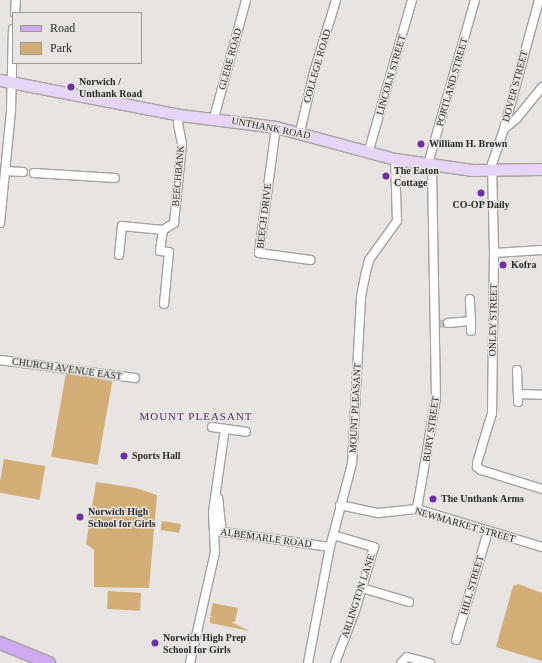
<!DOCTYPE html>
<html>
<head>
<meta charset="utf-8">
<style>
  body { margin:0 }
  #map { position:relative; width:542px; height:663px; overflow:hidden; background:#e7e4e1; font-family:"Times New Roman",serif }
  div>[style] { position:absolute }
  .green>* { inset:0; background:#d2ad76; transform-origin:0 0 }
  .street-tunnel>* { height:8px; margin-top:-4px; transform-origin:0; background:repeating-linear-gradient(90deg,#c1bfbc 0 8px,transparent 0 12px) }
  .roads { filter:drop-shadow(1px 0 #a4a19e) drop-shadow(-1px 0 #a4a19e) drop-shadow(0 1px #a4a19e) drop-shadow(0 -1px #a4a19e) }
  .street>* { height:8px; margin:-4px; padding:0 4px; transform-origin:4px; border-radius:4px; background:#fff }
  .secondary>* { height:11px; margin:-5.5px; padding:0 5.5px; transform-origin:5.5px; border-radius:5.5px; background:#e7d5f8 }
  .primary>* { height:12px; margin:-6px; padding:0 6px; transform-origin:6px; border-radius:6px; background:#ceabf1 }
  .dots>* { width:11px; height:11px; translate:-50% -50%; box-sizing:border-box; border:2px solid #e7e4e1; border-radius:50% }
  span { translate:-50% -50%; white-space:nowrap; text-align:center; line-height:1.15; -webkit-text-stroke:3px #e7e4e1; paint-order:stroke }
  .street-label { font-size:10px; color:#2b2a28 }
  .poi-label { font-size:10px; color:#2b2a28; font-weight:700 }
  .left { translate:0 -50%; text-align:left }
  .neighbourhood-label { font-size:11px; color:#4d306a; letter-spacing:1px }
  .legend { position:absolute; left:12px; top:12px; width:130px; height:52px; box-sizing:border-box; background:#e7e4e1; border:1px solid #9c9a97; margin:0; padding:5px 7px; list-style:none; font-size:12px; color:#2b2a28 }
  .legend li { display:flex; align-items:center; gap:8px; height:20px }
  .legend b { width:20px; border:1px solid #9c9a97 }
</style>
</head>
<body>
<div id="map">
  <div class="green">
    <i style="left:66px;top:373px;width:47px;height:85px;rotate:10deg"></i>
    <i style="left:4px;top:459px;width:42px;height:34px;rotate:10deg"></i>
    <i style="clip-path:polygon(96px 482px,136px 488px,157px 495px,149px 588px,94px 587px,94px 550px,86px 544px)"></i>
    <i style="left:162px;top:521px;width:19px;height:9px;rotate:9deg"></i>
    <i style="clip-path:polygon(518px 584px,542px 593px,542px 661px,496px 647px,513px 586px)"></i>
    <i style="left:108px;top:591px;width:33px;height:18px;rotate:3deg"></i>
    <i style="clip-path:polygon(213px 603px,238px 608px,235px 622px,231px 622px,250px 631px,210px 623px,210px 617px,218px 618px,210px 616px)"></i>
  </div>
  <div class="street-tunnel">
    <i style="left:439px;top:324px;width:9px;rotate:-6deg"></i>
  </div>
  <div class="roads">
    <div class="street">
      <i style="left:539px;top:0;width:134px;rotate:105.2deg"></i>
      <i style="left:504px;top:129px;width:37px;rotate:109deg"></i>
      <i style="left:492px;top:164px;width:89px;rotate:88.7deg"></i>
      <i style="left:494px;top:253px;width:160px;rotate:90.7deg"></i>
      <i style="left:492px;top:413px;width:52px;rotate:106.7deg"></i>
      <i style="left:477px;top:463px;width:4px;rotate:90deg"></i>
      <i style="left:477px;top:467px;width:5px;rotate:37deg"></i>
      <i style="left:481px;top:470px;width:64px;rotate:17.3deg"></i>
      <i style="left:15px;top:13px;width:13px;rotate:-86deg"></i>
      <i style="left:214px;top:118px;width:122px;rotate:-74.8deg"></i>
      <i style="left:276px;top:127px;width:127px;rotate:97.7deg"></i>
      <i style="left:259px;top:253px;width:52px;rotate:7.7deg"></i>
      <i style="left:504px;top:129px;width:17px;rotate:-40deg"></i>
      <i style="left:517px;top:118px;width:40px;rotate:-51deg"></i>
      <i style="left:300px;top:132px;width:62px;rotate:-76.9deg"></i>
      <i style="left:314px;top:72px;width:75px;rotate:-73deg"></i>
      <i style="left:369px;top:150px;width:156px;rotate:-74deg"></i>
      <i style="left:428px;top:164px;width:171px;rotate:-74deg"></i>
      <i style="left:5px;top:171px;width:18px;rotate:3deg"></i>
      <i style="left:34px;top:173px;width:81px;rotate:3.5deg"></i>
      <i style="left:0;top:223px;width:114px;rotate:-84.4deg"></i>
      <i style="left:11px;top:110px;width:81px;rotate:-88.6deg"></i>
      <i style="left:494px;top:253px;width:48px;rotate:-3.6deg"></i>
      <i style="left:119px;top:255px;width:29px;rotate:-84deg"></i>
      <i style="left:122px;top:226px;width:41px;rotate:5.6deg"></i>
      <i style="left:164px;top:304px;width:52px;rotate:-84.5deg"></i>
      <i style="left:169px;top:252px;width:9px;rotate:-174deg"></i>
      <i style="left:160px;top:251px;width:21px;rotate:-82deg"></i>
      <i style="left:163px;top:230px;width:13px;rotate:-32deg"></i>
      <i style="left:174px;top:223px;width:79px;rotate:-84.2deg"></i>
      <i style="left:182px;top:144px;width:21px;rotate:-101deg"></i>
      <i style="left:178px;top:123px;width:8px;rotate:-76deg"></i>
      <i style="left:471px;top:321px;width:10px;rotate:90deg"></i>
      <i style="left:448px;top:323px;width:23px;rotate:-5deg"></i>
      <i style="left:471px;top:321px;width:22px;rotate:-93deg"></i>
      <i style="left:0;top:360px;width:136px;rotate:7.6deg"></i>
      <i style="left:517px;top:370px;width:24px;rotate:88deg"></i>
      <i style="left:518px;top:394px;width:24px;rotate:2deg"></i>
      <i style="left:518px;top:394px;width:8px;rotate:90deg"></i>
      <i style="left:212px;top:427px;width:34px;rotate:8deg"></i>
      <i style="left:340px;top:505px;width:39px;rotate:12deg"></i>
      <i style="left:378px;top:513px;width:39px;rotate:-6deg"></i>
      <i style="left:417px;top:509px;width:131px;rotate:16.9deg"></i>
      <i style="left:417px;top:509px;width:113px;rotate:-80.3deg"></i>
      <i style="left:436px;top:398px;width:234px;rotate:-91deg"></i>
      <i style="left:216px;top:531px;width:115px;rotate:8deg"></i>
      <i style="left:216px;top:531px;width:8px;rotate:-50deg"></i>
      <i style="left:221px;top:525px;width:27px;rotate:-96deg"></i>
      <i style="left:333px;top:535px;width:43px;rotate:16.3deg"></i>
      <i style="left:374px;top:547px;width:67px;rotate:106.5deg"></i>
      <i style="left:355px;top:611px;width:56px;rotate:111deg"></i>
      <i style="left:362px;top:588px;width:49px;rotate:16.6deg"></i>
      <i style="left:456px;top:640px;width:114px;rotate:-73.6deg"></i>
      <i style="left:190px;top:663px;width:114px;rotate:-77.3deg"></i>
      <i style="left:215px;top:552px;width:40px;rotate:-92.9deg"></i>
      <i style="left:213px;top:512px;width:84px;rotate:-81.8deg"></i>
      <i style="left:308px;top:663px;width:118px;rotate:-79.3deg"></i>
      <i style="left:330px;top:547px;width:86px;rotate:-75.2deg"></i>
      <i style="left:352px;top:464px;width:167px;rotate:-86.9deg"></i>
      <i style="left:361px;top:297px;width:21px;rotate:-79deg"></i>
      <i style="left:365px;top:276px;width:16px;rotate:-76deg"></i>
      <i style="left:369px;top:260px;width:48px;rotate:-54.3deg"></i>
      <i style="left:397px;top:221px;width:62px;rotate:-91.8deg"></i>
      <i style="left:401px;top:663px;width:8px;rotate:-45deg"></i>
      <i style="left:407px;top:657px;width:24px;rotate:15deg"></i>
    </div>
    <div class="secondary">
      <i style="left:0;top:80px;width:183px;rotate:11deg"></i>
      <i style="left:180px;top:115px;width:97px;rotate:7.1deg"></i>
      <i style="left:276px;top:127px;width:123px;rotate:15.1deg"></i>
      <i style="left:395px;top:159px;width:78px;rotate:8.1deg"></i>
      <i style="left:472px;top:170px;width:70px;rotate:-0.8deg"></i>
    </div>
    <div class="primary">
      <i style="left:0;top:643px;width:53px;rotate:22.2deg"></i>
    </div>
  </div>
  <div class="dots">
    <i style="left:71px;top:87px;background:#6f2ea3"></i>
    <i style="left:421px;top:144px;background:#6f2ea3"></i>
    <i style="left:386px;top:176px;background:#6f2ea3"></i>
    <i style="left:481px;top:193px;background:#6f2ea3"></i>
    <i style="left:503px;top:265px;background:#6f2ea3"></i>
    <i style="left:124px;top:456px;background:#6f2ea3"></i>
    <i style="left:433px;top:499px;background:#6f2ea3"></i>
    <i style="left:80px;top:517px;background:#6f2ea3"></i>
    <i style="left:155px;top:643px;background:#6f2ea3"></i>
  </div>
  <div class="street-label">
    <span style="left:230px;top:59px;rotate:-75deg">GLEBE ROAD</span>
    <span style="left:317px;top:66px;rotate:-74deg">COLLEGE ROAD</span>
    <span style="left:391px;top:75px;rotate:-74deg">LINCOLN STREET</span>
    <span style="left:452px;top:82px;rotate:-74deg">PORTLAND STREET</span>
    <span style="left:515px;top:86px;rotate:-75deg">DOVER STREET</span>
    <span style="left:271px;top:128px;rotate:11deg">UNTHANK ROAD</span>
    <span style="left:178px;top:176px;rotate:-85deg">BEECHBANK</span>
    <span style="left:264px;top:216px;rotate:-83deg">BEECH DRIVE</span>
    <span style="left:493px;top:320px;rotate:-89deg">ONLEY STREET</span>
    <span style="left:67px;top:369px;rotate:8deg">CHURCH AVENUE EAST</span>
    <span style="left:355px;top:408px;rotate:-87deg">MOUNT PLEASANT</span>
    <span style="left:431px;top:429px;rotate:-82deg">BURY STREET</span>
    <span style="left:465px;top:525px;rotate:16deg">NEWMARKET STREET</span>
    <span style="left:266px;top:538px;rotate:8deg">ALBEMARLE ROAD</span>
    <span style="left:472px;top:585px;rotate:-74deg">HILL STREET</span>
    <span style="left:358px;top:596px;rotate:-72deg">ARLINGTON LANE</span>
  </div>
  <div class="poi-label">
    <span class="left" style="left:79px;top:87px">Norwich /<br>Unthank Road</span>
    <span class="left" style="left:429px;top:144px">William H. Brown</span>
    <span class="left" style="left:394px;top:176px">The Eaton<br>Cottage</span>
    <span style="left:481px;top:205px">CO-OP Daily</span>
    <span class="left" style="left:511px;top:265px">Kofra</span>
    <span class="left" style="left:132px;top:456px">Sports Hall</span>
    <span class="left" style="left:441px;top:499px">The Unthank Arms</span>
    <span class="left" style="left:88px;top:517px">Norwich High<br>School for Girls</span>
    <span class="left" style="left:163px;top:643px">Norwich High Prep<br>School for Girls</span>
  </div>
  <div class="neighbourhood-label">
    <span style="left:196px;top:416px">MOUNT PLEASANT</span>
  </div>
  <ul class="legend">
  <li><b style="height:5px;background:#ceabf1"></b>Road</li>
  <li><b style="height:11px;background:#d2ad76"></b>Park</li>
  </ul>
</div>
</body>
</html>
